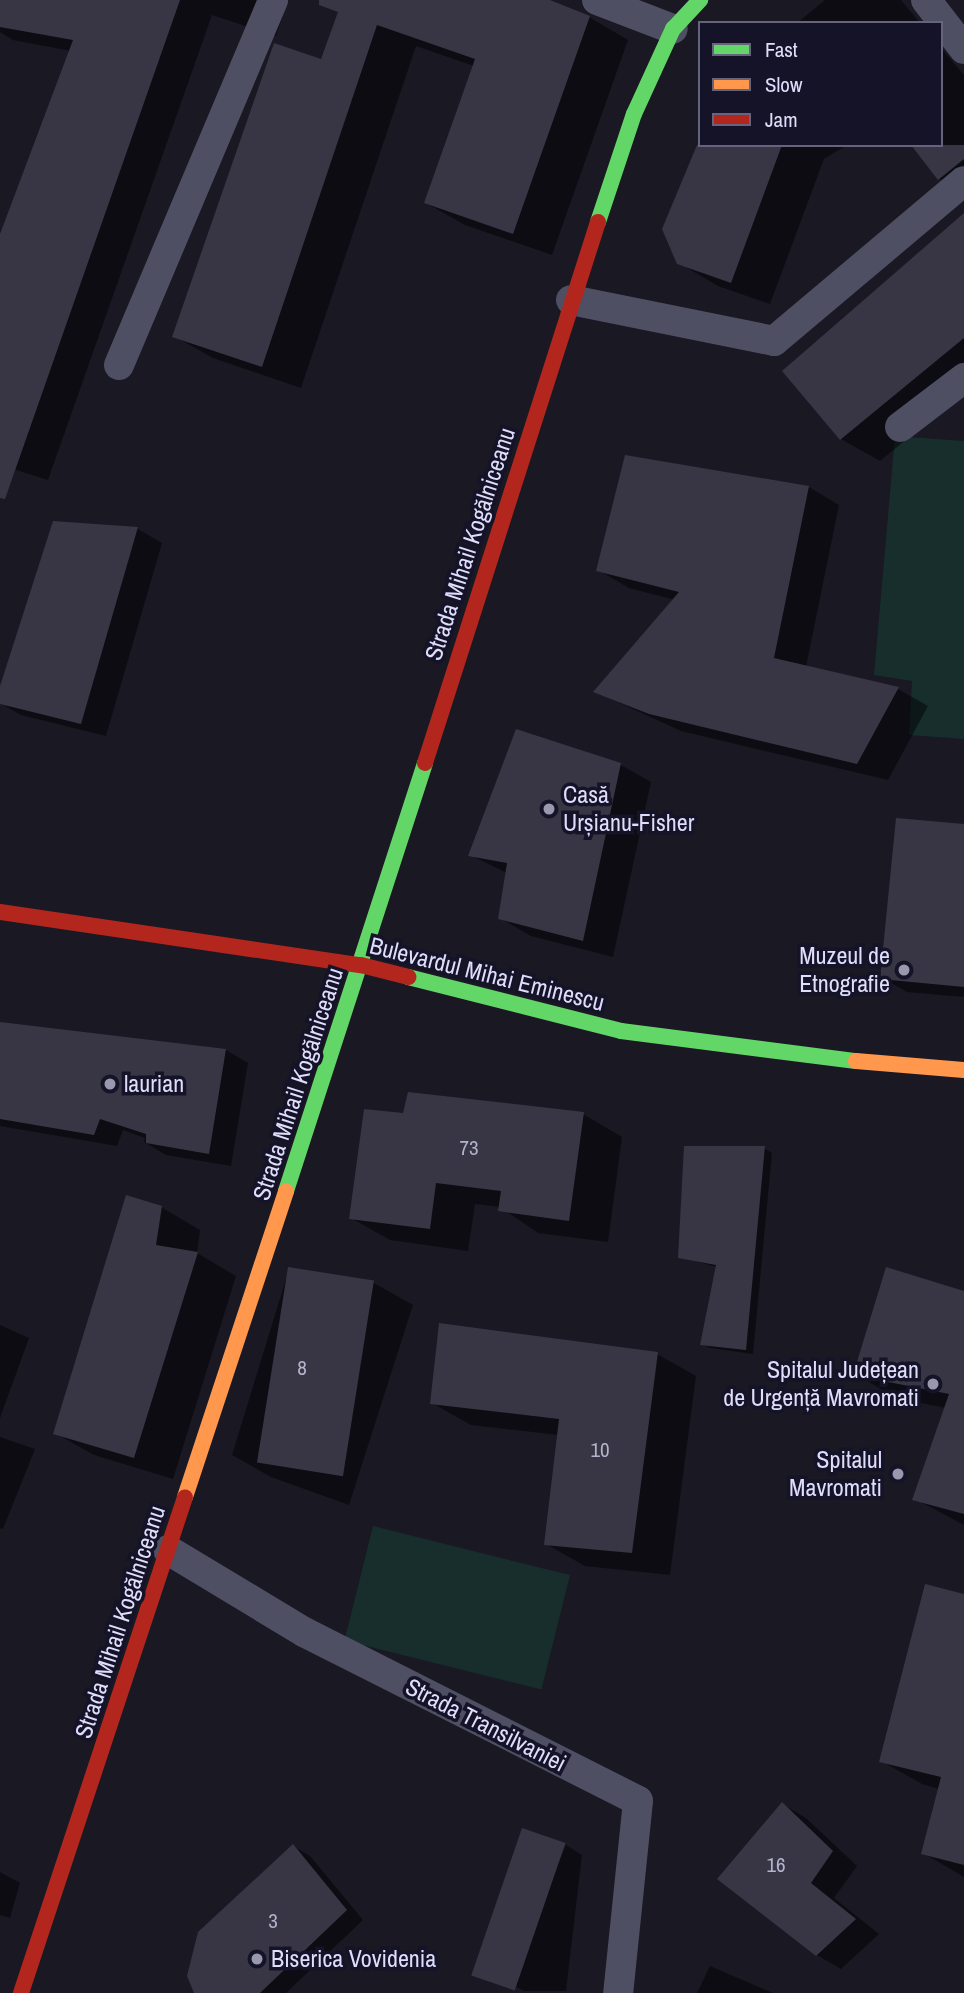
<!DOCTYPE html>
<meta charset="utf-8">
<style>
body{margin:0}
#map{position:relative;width:964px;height:1993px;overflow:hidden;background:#191823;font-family:"Archivo Narrow",sans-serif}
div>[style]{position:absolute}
.green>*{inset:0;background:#172e2d;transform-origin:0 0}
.shadow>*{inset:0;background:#0007}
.building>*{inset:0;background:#383644;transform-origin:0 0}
.street>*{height:30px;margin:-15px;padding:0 15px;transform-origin:15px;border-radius:15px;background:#4e4f63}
.fast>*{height:16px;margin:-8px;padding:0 8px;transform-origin:8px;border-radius:8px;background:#63d668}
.slow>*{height:16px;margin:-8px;padding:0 8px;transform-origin:8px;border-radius:8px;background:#ff974d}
.jam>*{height:16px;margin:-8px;padding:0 8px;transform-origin:8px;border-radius:8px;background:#b3261e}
.dots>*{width:19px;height:19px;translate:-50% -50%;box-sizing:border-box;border:4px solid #151328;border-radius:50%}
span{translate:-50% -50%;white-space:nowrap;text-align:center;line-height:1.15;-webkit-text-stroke:7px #151328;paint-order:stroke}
.number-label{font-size:21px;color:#b4b3cd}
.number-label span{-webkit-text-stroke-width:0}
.street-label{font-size:24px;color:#deddfb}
.poi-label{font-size:24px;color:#deddfb}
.left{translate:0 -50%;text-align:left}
.right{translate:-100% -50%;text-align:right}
.legend{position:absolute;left:698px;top:21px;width:245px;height:126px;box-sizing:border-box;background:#151328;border:2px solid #65647c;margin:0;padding:9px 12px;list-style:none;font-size:21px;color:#deddfb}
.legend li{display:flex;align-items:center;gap:14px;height:35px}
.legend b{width:35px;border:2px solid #65647c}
</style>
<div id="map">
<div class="green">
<i style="clip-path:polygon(895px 436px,964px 441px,964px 739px,909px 735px,912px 681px,874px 675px)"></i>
<i style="left:373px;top:1526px;width:203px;height:118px;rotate:14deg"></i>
</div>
<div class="shadow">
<i style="clip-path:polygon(0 0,288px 0,276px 36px,212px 15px,48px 480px,0 465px,0 239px,71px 51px,13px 40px,0 32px)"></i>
<i style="clip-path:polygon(344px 0,541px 0,589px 17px,628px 40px,552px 255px,465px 225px,426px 203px,474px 66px,416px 46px,301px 388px,213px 358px,174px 336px,323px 61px)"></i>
<i style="clip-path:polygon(825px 0,901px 0,920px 23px,797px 23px)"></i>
<i style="clip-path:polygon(941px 48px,964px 75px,964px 193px,939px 179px)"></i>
<i style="clip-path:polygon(700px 144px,847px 145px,824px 159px,770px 304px,718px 286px,679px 263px,664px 229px)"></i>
<i style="clip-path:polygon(964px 233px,964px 392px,880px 461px,841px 439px)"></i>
<i style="clip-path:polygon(809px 487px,839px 505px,806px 667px,898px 689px,928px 706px,888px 780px,681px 731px,596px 692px,675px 600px,629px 588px,598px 570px)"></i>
<i style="clip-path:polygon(55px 522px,138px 529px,162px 543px,106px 736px,21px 715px,0 703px)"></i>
<i style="clip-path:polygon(517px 731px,621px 765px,651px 782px,613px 957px,531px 936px,500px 918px,507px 873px,470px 855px)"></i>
<i style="clip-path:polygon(964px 826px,964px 997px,907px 992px,882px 978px)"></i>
<i style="clip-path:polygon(0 1023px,226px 1050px,248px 1063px,231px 1166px,166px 1155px,144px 1142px,145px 1138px,123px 1130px,117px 1146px,0 1126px)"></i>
<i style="clip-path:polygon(583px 1114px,622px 1137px,608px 1242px,538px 1233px,500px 1207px,475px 1204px,468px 1251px,390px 1240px,351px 1218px,404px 1115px)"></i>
<i style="clip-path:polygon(764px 1148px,772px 1153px,753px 1354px,710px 1348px,702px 1344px,717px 1267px,680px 1257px)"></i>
<i style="clip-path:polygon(161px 1207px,200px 1230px,197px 1253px,236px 1276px,173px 1479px,94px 1455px,55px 1433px)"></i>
<i style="clip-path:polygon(289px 1269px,374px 1283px,413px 1305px,349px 1505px,271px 1477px,232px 1455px)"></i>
<i style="clip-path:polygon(964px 1292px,964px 1525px,915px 1499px,946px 1408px,896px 1398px,855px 1374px)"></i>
<i style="clip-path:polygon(0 1325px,29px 1338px,0 1418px)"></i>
<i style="clip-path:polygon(657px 1354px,696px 1376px,670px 1575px,585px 1566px,546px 1544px,559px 1435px,471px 1425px,432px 1403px)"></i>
<i style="clip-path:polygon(0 1437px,35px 1449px,3px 1529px,0 1528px)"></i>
<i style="clip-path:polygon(964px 1596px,964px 1877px,923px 1853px,939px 1789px,922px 1784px,881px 1761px)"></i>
<i style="clip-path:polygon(782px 1804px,806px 1818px,857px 1866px,834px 1898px,879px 1934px,841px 1969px,817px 1955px)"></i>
<i style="clip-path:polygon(566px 1845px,582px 1855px,566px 1991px,524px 1991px,507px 1982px)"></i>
<i style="clip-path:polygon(293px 1846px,310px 1856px,363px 1920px,286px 1993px,196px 1993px)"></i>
<i style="clip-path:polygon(0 1872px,20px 1883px,10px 1918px,0 1915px)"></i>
<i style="clip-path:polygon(710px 1966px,773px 1993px,697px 1993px)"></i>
</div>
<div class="building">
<i style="clip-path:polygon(0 0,180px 0,5px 499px,0 498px,0 234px,73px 40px,0 27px)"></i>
<i style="clip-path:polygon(319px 0,550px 0,590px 16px,513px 234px,424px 203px,475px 59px,377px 25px,262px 367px,172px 337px,274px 43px,321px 59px,338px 12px,319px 5px)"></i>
<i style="clip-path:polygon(697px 145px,782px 145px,731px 283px,677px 264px,662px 229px)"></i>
<i style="clip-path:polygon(911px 145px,964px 145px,964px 159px,938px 180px)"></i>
<i style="clip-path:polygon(964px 213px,964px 338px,840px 440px,782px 371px)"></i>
<i style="clip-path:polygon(625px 455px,809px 486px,774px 658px,899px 687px,857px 764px,649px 714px,593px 692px,679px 592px,596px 571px)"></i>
<i style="clip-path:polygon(53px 521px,138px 527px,81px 724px,0 704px,0 686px)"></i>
<i style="clip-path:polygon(516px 729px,621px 763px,583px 941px,498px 919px,507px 863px,468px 856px)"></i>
<i style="clip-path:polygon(896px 818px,964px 824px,964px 987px,880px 979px)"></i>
<i style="clip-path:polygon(0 1022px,226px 1049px,209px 1154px,146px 1143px,146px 1134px,100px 1119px,94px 1135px,0 1119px)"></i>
<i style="clip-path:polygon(408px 1092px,584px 1112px,569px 1221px,498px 1211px,501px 1191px,436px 1183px,430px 1229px,349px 1219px,364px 1109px,403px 1113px)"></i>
<i style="clip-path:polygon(684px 1146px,765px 1146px,746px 1350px,700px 1345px,716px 1265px,678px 1258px)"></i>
<i style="clip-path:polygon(126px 1195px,162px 1206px,156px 1245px,198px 1252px,134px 1458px,53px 1434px)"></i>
<i style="left:288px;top:1267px;width:87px;height:198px;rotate:9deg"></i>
<i style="clip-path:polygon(886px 1267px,964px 1291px,964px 1514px,912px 1500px,949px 1394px,853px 1375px)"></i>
<i style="clip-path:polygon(439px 1323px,658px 1352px,632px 1553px,544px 1545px,559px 1419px,430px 1404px)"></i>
<i style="clip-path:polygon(925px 1584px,964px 1594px,964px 1865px,921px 1854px,941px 1777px,879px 1762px)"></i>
<i style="clip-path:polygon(782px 1802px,833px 1851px,811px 1883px,856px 1919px,816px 1956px,717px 1879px)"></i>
<i style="left:522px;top:1828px;width:46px;height:156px;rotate:19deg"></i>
<i style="clip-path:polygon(293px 1844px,347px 1910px,260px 1993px,194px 1993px,187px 1976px,198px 1932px)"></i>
</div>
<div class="street">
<i style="left:597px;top:0;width:81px;rotate:20.9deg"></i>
<i style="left:926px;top:0;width:62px;rotate:52.2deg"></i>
<i style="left:571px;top:300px;width:207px;rotate:11.4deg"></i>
<i style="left:774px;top:341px;width:248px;rotate:-40.1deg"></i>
<i style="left:119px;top:365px;width:396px;rotate:-67.1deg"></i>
<i style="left:900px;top:427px;width:81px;rotate:-37.4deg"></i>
<i style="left:168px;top:1550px;width:159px;rotate:31.1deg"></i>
<i style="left:304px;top:1632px;width:374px;rotate:26.8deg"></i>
<i style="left:638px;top:1801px;width:193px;rotate:95.9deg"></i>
</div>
<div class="fast">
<i style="left:598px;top:222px;width:114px;rotate:-71.6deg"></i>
<i style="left:634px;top:114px;width:94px;rotate:-65.4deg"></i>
<i style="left:673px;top:29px;width:40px;rotate:-47deg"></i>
<i style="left:408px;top:977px;width:220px;rotate:14.2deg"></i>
<i style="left:621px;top:1031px;width:237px;rotate:7.3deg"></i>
<i style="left:286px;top:1191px;width:450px;rotate:-72deg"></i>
</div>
<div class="slow">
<i style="left:856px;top:1061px;width:108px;rotate:4.8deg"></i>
<i style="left:185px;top:1497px;width:322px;rotate:-71.7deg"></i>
</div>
<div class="jam">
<i style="left:425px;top:763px;width:568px;rotate:-72.27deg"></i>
<i style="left:0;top:912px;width:365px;rotate:8.4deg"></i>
<i style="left:361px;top:965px;width:49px;rotate:14.3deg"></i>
<i style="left:21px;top:1993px;width:522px;rotate:-71.7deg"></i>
</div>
<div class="dots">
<i style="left:549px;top:809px;background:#9998af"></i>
<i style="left:904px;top:970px;background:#9998af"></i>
<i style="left:110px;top:1084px;background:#9998af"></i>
<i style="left:933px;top:1384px;background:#9998af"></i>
<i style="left:898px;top:1474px;background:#9998af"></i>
<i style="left:257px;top:1959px;background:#9998af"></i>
</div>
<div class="number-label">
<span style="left:469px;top:1148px">73</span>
<span style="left:302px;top:1368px">8</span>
<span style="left:600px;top:1450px">10</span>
<span style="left:776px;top:1865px">16</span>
<span style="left:273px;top:1921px">3</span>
</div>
<div class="street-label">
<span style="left:470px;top:544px;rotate:-72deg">Strada Mihail Kogălniceanu</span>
<span style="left:487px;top:974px;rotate:14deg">Bulevardul Mihai Eminescu</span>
<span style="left:298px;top:1084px;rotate:-72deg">Strada Mihail Kogălniceanu</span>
<span style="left:120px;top:1622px;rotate:-72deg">Strada Mihail Kogălniceanu</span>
<span style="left:486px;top:1725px;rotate:27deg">Strada Transilvaniei</span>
</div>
<div class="poi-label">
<span class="left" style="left:563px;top:809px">Casă<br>Urșianu-Fisher</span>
<span class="right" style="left:890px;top:970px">Muzeul de<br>Etnografie</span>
<span class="left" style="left:124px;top:1084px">laurian</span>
<span class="right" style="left:919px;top:1384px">Spitalul Județean<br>de Urgență Mavromati</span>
<span class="right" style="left:882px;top:1474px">Spitalul<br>Mavromati</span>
<span class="left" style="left:271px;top:1959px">Biserica Vovidenia</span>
</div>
<ul class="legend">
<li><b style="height:9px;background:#63d668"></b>Fast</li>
<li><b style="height:9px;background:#ff974d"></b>Slow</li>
<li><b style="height:9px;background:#b3261e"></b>Jam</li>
</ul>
</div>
